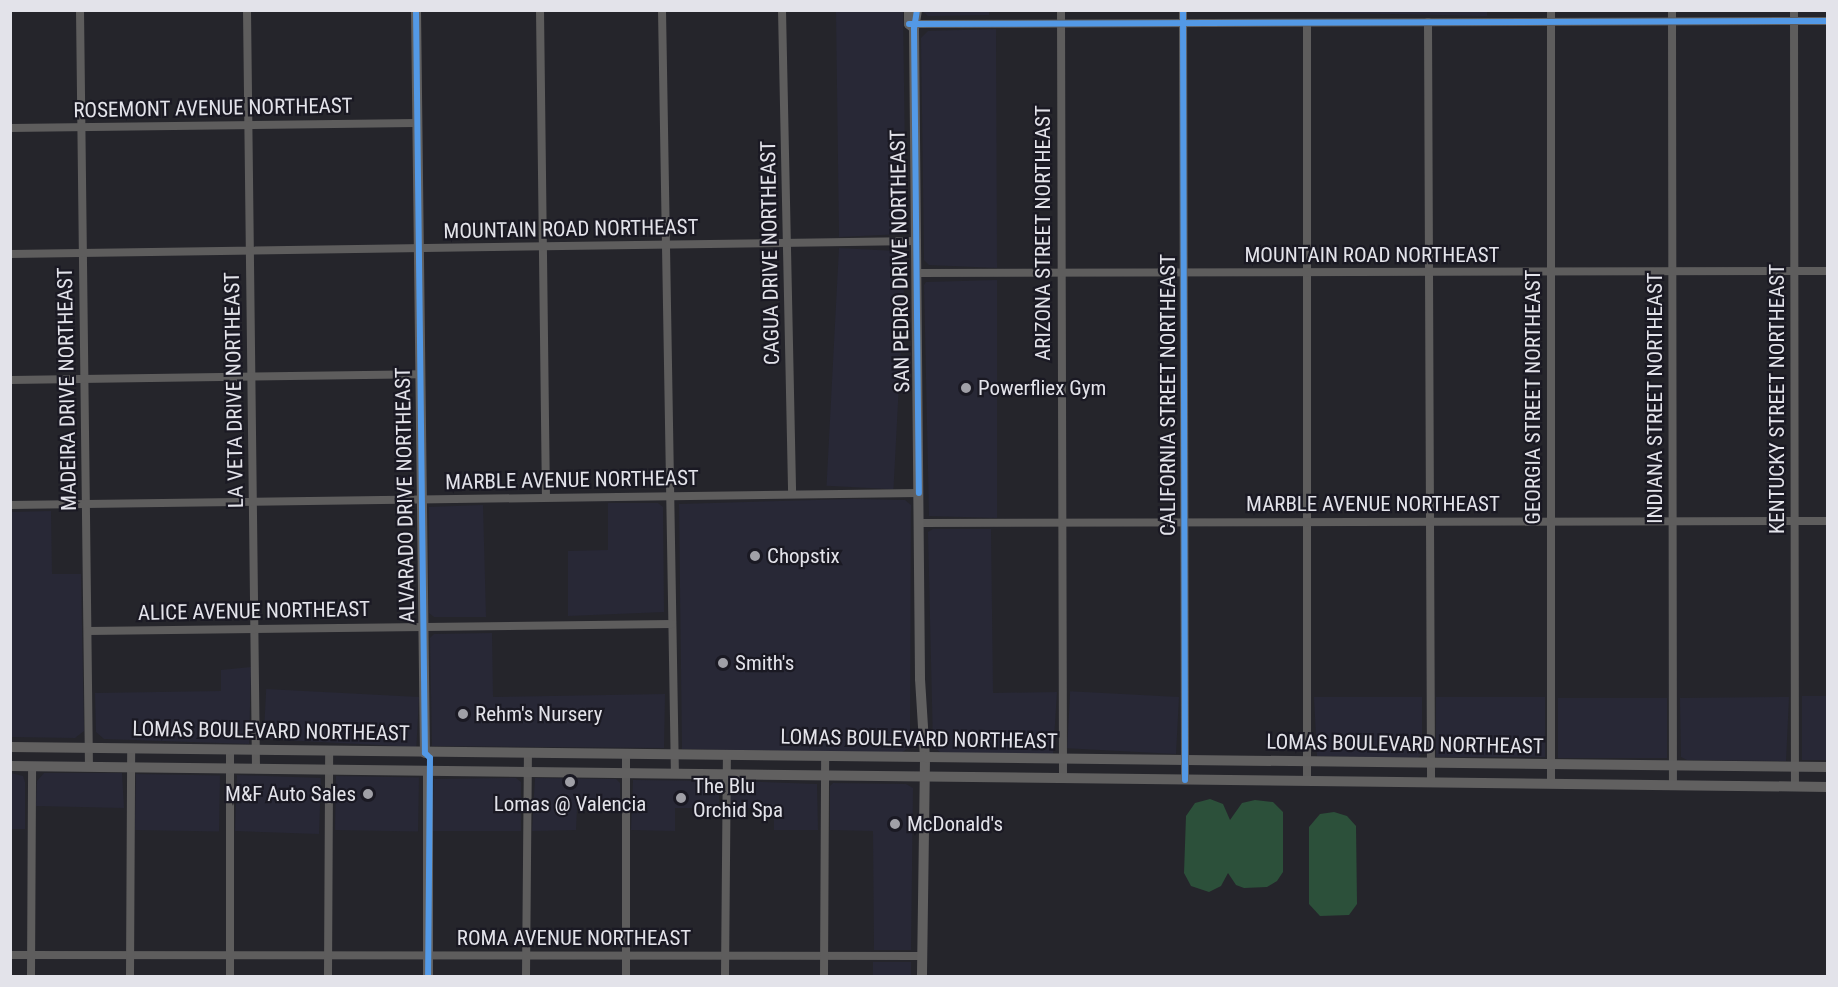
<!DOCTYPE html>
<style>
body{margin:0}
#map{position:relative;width:1838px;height:987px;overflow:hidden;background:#25252b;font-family:"Roboto Condensed",sans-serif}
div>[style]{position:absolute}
.built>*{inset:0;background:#282836;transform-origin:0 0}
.green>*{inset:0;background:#2c503a}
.street>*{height:8px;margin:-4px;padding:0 4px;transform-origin:4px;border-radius:4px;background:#5e5d5d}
.secondary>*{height:10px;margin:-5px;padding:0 5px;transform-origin:5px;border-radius:5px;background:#616060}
.cycleway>*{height:6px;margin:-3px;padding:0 3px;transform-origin:3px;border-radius:3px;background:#5399e6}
.dots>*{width:16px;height:16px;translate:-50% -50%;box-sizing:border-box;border:3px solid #1a1923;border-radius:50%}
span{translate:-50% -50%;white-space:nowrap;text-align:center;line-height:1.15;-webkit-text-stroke:4.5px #1a1923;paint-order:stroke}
.street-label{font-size:21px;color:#e3e3ea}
.poi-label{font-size:21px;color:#e3e3ea}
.left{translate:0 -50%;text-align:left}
.right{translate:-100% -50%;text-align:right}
.frame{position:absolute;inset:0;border:12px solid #e3e3ea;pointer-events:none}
</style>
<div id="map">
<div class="built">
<i style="clip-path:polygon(1487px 10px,1487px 16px,1246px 11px,1246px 10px)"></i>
<i style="clip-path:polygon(836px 11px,903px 11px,906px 231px,902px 234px,839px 237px)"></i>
<i style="clip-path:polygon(922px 11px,989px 11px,989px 15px,928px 16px)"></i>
<i style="clip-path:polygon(996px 29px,997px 268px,929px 265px,924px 260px,921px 38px,928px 31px)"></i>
<i style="left:839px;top:248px;width:67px;height:238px;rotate:3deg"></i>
<i style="clip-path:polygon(997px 280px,997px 518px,929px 516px,924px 285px,926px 282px)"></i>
<i style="clip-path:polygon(852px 499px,905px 500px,911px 505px,910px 747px,901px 753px,682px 749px,679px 504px)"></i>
<i style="clip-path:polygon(608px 503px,658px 503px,663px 507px,664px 612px,568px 616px,568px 551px,608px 550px)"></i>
<i style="clip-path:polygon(483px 505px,486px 617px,434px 617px,429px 613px,429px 507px)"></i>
<i style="clip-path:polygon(51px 511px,52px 574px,81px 574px,84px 731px,75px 738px,11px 737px,11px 512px)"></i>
<i style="clip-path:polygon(933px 529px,991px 529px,993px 693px,1057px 692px,1053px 754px,941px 753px,933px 746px,928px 532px)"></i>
<i style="clip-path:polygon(492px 633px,493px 697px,665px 694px,664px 748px,432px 746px,430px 638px,434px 634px)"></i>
<i style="clip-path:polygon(251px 667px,249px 744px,104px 739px,96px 732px,95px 693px,221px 691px,221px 670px)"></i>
<i style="left:1802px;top:696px;width:25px;height:64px"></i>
<i style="left:419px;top:697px;width:50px;height:153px;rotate:93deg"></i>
<i style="left:1179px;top:697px;width:57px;height:109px;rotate:93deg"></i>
<i style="clip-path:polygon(1314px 697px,1422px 697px,1422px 753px,1418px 758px,1317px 756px)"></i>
<i style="left:1436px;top:697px;width:109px;height:60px"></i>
<i style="clip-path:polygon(1789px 697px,1786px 761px,1687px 760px,1681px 757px,1680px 698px)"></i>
<i style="left:1558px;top:698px;width:109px;height:60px"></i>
<i style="clip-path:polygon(11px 773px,23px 776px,25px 782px,25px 829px,11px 829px)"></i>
<i style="clip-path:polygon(44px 773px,122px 773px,124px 808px,36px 806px,37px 781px)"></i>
<i style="left:136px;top:774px;width:84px;height:56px;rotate:1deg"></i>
<i style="left:237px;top:775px;width:84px;height:56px;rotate:2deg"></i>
<i style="left:336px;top:776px;width:83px;height:54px;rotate:1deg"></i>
<i style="clip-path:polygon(516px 778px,521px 782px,521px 831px,432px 831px,434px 779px)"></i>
<i style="clip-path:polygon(535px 778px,616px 779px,620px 783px,620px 808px,577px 808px,576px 830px,532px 831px)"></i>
<i style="clip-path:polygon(633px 780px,715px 781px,719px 785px,719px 808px,675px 808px,675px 831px,631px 830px)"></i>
<i style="clip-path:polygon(734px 781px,817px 784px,818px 830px,774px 830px,774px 808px,730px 808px,730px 785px)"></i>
<i style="clip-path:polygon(833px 783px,906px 784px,913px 788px,911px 950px,874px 950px,873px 831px,830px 830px,830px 786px)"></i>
<i style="left:873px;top:962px;width:38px;height:14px"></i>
</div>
<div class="green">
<i style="clip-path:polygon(1210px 799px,1223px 804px,1230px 820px,1242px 803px,1255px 800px,1273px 802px,1283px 812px,1283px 872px,1277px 881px,1267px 887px,1244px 888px,1236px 885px,1228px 873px,1221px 886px,1209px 892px,1191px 886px,1184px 873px,1186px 816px,1195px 803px)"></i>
<i style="clip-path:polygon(1334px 812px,1347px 816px,1356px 826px,1357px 904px,1349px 915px,1320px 916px,1309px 904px,1309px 827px,1320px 814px)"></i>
</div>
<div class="street">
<i style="left:80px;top:10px;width:756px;rotate:89.32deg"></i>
<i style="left:247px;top:10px;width:759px;rotate:89.32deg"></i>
<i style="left:540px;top:10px;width:487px;rotate:89.3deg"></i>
<i style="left:662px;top:10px;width:764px;rotate:89.03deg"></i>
<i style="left:782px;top:10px;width:484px;rotate:88.8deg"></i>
<i style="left:1061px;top:10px;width:769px;rotate:89.85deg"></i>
<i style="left:1183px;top:10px;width:770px;rotate:89.85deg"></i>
<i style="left:1672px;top:10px;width:775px;rotate:89.93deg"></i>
<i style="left:1794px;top:10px;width:777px;rotate:89.93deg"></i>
<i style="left:1428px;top:22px;width:761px;rotate:89.77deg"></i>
<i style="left:911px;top:24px;width:917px;rotate:-0.19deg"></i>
<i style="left:1307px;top:24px;width:757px;rotate:90deg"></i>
<i style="left:10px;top:128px;width:406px;rotate:-0.7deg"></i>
<i style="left:10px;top:254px;width:907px;rotate:-0.82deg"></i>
<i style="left:917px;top:273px;width:911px;rotate:-0.13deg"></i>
<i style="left:10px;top:380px;width:410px;rotate:-0.8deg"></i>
<i style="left:10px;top:505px;width:909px;rotate:-0.76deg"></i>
<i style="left:919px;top:523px;width:909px;rotate:-0.13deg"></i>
<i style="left:88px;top:631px;width:584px;rotate:-0.69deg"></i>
<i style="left:1551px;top:784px;width:774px;rotate:-90deg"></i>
<i style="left:10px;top:955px;width:913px;rotate:0.06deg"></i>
<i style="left:31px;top:976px;width:210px;rotate:-89.7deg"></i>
<i style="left:130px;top:976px;width:228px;rotate:-89.7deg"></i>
<i style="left:230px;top:976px;width:226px;rotate:-90deg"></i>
<i style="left:328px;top:976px;width:225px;rotate:-89.7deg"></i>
<i style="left:526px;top:976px;width:222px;rotate:-89.5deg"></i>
<i style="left:626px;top:976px;width:221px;rotate:-90deg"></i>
<i style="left:725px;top:976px;width:220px;rotate:-89.5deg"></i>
<i style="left:824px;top:976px;width:218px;rotate:-89.7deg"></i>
</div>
<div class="secondary">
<i style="left:416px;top:10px;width:743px;rotate:89.31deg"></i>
<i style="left:909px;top:10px;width:14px;rotate:90deg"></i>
<i style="left:909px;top:24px;width:6px;rotate:39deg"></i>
<i style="left:917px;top:10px;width:18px;rotate:99deg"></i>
<i style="left:914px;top:28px;width:651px;rotate:89.47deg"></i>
<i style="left:920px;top:679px;width:80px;rotate:86.4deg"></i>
<i style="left:925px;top:759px;width:217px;rotate:90.8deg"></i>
<i style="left:10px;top:747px;width:1818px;rotate:0.63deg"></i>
<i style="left:10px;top:766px;width:1818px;rotate:0.66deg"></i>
<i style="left:428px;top:976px;width:204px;rotate:-90deg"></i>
</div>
<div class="cycleway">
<i style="left:416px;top:10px;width:743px;rotate:89.31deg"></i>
<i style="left:425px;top:753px;width:7px;rotate:45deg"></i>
<i style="left:430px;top:758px;width:218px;rotate:90.5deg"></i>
<i style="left:917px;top:10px;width:18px;rotate:99deg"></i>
<i style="left:914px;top:28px;width:465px;rotate:89.4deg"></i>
<i style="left:1183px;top:10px;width:770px;rotate:89.85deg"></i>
<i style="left:909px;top:24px;width:919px;rotate:-0.19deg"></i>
</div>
<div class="dots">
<i style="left:966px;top:388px;background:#a0a0a7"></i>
<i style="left:755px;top:556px;background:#a0a0a7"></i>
<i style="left:723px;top:663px;background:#a0a0a7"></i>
<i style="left:463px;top:714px;background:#a0a0a7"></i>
<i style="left:570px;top:782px;background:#a0a0a7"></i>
<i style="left:368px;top:794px;background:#a0a0a7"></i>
<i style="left:681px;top:798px;background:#a0a0a7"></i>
<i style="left:895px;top:824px;background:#a0a0a7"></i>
</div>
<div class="street-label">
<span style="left:213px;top:108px;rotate:-1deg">ROSEMONT AVENUE NORTHEAST</span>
<span style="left:571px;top:229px;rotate:-1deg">MOUNTAIN ROAD NORTHEAST</span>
<span style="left:1043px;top:233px;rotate:-90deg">ARIZONA STREET NORTHEAST</span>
<span style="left:770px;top:253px;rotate:-91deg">CAGUA DRIVE NORTHEAST</span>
<span style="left:1372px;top:255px">MOUNTAIN ROAD NORTHEAST</span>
<span style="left:900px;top:261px;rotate:-91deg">SAN PEDRO DRIVE NORTHEAST</span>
<span style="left:67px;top:389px;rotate:-91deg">MADEIRA DRIVE NORTHEAST</span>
<span style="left:234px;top:390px;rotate:-91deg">LA VETA DRIVE NORTHEAST</span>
<span style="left:1168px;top:395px;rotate:-90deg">CALIFORNIA STREET NORTHEAST</span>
<span style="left:1533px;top:397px;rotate:-90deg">GEORGIA STREET NORTHEAST</span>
<span style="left:1655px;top:398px;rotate:-90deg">INDIANA STREET NORTHEAST</span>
<span style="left:1777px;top:399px;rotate:-90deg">KENTUCKY STREET NORTHEAST</span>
<span style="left:572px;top:480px;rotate:-1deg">MARBLE AVENUE NORTHEAST</span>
<span style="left:405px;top:495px;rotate:-91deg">ALVARADO DRIVE NORTHEAST</span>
<span style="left:1373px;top:504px">MARBLE AVENUE NORTHEAST</span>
<span style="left:254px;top:611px;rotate:-1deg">ALICE AVENUE NORTHEAST</span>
<span style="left:271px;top:731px;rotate:1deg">LOMAS BOULEVARD NORTHEAST</span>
<span style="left:919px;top:739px;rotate:1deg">LOMAS BOULEVARD NORTHEAST</span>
<span style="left:1405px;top:744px;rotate:1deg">LOMAS BOULEVARD NORTHEAST</span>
<span style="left:574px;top:938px">ROMA AVENUE NORTHEAST</span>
</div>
<div class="poi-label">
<span class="left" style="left:978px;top:388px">Powerfliex Gym</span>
<span class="left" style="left:767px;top:556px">Chopstix</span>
<span class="left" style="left:735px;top:663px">Smith's</span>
<span class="left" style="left:475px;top:714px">Rehm's Nursery</span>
<span class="left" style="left:693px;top:798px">The Blu<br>Orchid Spa</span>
<span class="right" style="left:356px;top:794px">M&amp;F Auto Sales</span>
<span style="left:570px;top:804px">Lomas @ Valencia</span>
<span class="left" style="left:907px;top:824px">McDonald's</span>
</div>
<div class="frame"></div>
</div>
